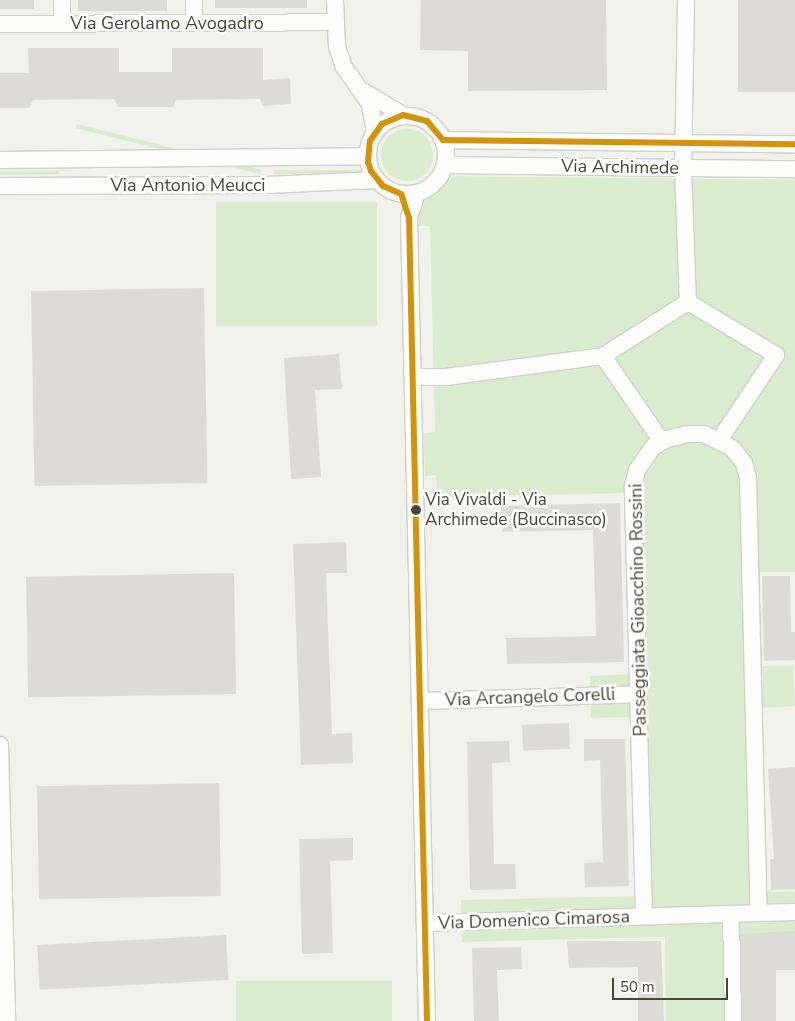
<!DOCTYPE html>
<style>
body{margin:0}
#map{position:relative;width:795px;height:1021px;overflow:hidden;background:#f2f2ed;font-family:"Nunito Sans",sans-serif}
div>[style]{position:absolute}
.green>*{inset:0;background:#d9ecce;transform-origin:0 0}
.round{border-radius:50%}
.building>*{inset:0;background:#dcdbd5;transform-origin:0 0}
.roads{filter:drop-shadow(1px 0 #d0d0ca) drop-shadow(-1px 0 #d0d0ca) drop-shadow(0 1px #d0d0ca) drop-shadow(0 -1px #d0d0ca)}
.minor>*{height:16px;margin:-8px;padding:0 8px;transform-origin:8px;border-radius:8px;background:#fdfdfc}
.minor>.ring{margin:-8px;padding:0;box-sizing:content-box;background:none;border:16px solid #fdfdfc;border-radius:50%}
.bus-1>*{height:6px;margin:-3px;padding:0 3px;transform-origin:3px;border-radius:3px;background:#d4930b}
.dots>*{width:14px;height:14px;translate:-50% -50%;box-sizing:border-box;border:2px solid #fff;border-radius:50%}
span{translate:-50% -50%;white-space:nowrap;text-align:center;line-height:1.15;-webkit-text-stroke:5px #fff;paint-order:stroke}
.bus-label{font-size:17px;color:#494638}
.left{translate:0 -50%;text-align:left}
.street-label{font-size:18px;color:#494638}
.scale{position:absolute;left:612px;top:978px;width:116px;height:22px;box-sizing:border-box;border:2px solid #494638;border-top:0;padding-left:6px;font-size:15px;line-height:18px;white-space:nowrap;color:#494638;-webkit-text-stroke:4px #fff;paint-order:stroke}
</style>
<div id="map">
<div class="green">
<i class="round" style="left:381px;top:129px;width:52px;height:52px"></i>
<i style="left:261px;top:170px;width:4px;height:190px;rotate:104deg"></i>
<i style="left:274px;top:170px;width:89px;height:4px"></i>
<i style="clip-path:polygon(0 171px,59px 171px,59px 174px,0 175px)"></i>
<i style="clip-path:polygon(453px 176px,795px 180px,795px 572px,755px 572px,756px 666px,793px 666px,795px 706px,758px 708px,763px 892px,795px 892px,795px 934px,733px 936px,736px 1021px,666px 1021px,665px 937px,462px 942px,461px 900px,637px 896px,634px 717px,591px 718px,590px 676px,633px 674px,629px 493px,437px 497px,436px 475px,425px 476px,423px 433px,435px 432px,430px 226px,418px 226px,419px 213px,424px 202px)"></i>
<i style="left:216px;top:202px;width:161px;height:124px"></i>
<i style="left:236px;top:981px;width:156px;height:40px"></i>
</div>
<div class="building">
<i style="left:0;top:0;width:34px;height:9px"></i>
<i style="left:78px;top:0;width:89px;height:11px"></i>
<i style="left:215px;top:0;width:92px;height:8px"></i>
<i style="clip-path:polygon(421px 0,606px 0,607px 90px,468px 91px,468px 51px,420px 50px)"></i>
<i style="left:738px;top:0;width:57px;height:92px"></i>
<i style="clip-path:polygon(28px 48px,119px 48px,119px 72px,172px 72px,172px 48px,263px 48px,263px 80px,290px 78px,291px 104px,263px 106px,260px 99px,176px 100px,173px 107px,118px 107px,114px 99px,33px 100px,29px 108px,0 108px,0 73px,29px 73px)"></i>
<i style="left:204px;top:288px;width:195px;height:173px;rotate:89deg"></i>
<i style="clip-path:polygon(339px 354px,342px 389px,315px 390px,321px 477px,291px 479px,284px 358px)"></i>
<i style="clip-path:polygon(620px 503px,624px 662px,507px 664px,506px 638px,596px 636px,593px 530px,502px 532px,501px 506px)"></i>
<i style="clip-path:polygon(346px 542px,347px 573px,326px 573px,332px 734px,352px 733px,353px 763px,301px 765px,293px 544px)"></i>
<i style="left:234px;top:573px;width:121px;height:208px;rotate:89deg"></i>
<i style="clip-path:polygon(762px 576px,790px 576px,791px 632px,795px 632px,795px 660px,764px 661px)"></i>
<i style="left:569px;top:723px;width:26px;height:47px;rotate:88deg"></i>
<i style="clip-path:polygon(584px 739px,625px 739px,629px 886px,585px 887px,584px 863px,603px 862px,600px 760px,584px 761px)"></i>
<i style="clip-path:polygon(509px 741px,510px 762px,492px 763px,494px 864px,515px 864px,516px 889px,470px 890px,467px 742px)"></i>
<i style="clip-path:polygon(795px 767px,795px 889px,771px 890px,770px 859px,774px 859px,768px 769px)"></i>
<i style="left:219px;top:783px;width:113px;height:182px;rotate:89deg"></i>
<i style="clip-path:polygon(353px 838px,353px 860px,330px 861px,333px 953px,302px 954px,299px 839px)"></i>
<i style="clip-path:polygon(795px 931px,795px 970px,776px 970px,776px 1021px,740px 1021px,740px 934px)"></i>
<i style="left:226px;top:935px;width:45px;height:189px;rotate:87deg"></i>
<i style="clip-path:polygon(567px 941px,661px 941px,664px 1021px,638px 1021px,638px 967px,569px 968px)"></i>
<i style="clip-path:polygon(521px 947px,522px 969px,497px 970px,499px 1021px,474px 1021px,472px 948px)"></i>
</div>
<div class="roads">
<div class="minor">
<i style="left:62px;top:0;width:24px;rotate:90deg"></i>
<i style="left:194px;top:0;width:23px;rotate:90deg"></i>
<i style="left:335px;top:0;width:47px;rotate:87.6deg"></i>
<i style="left:337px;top:47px;width:21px;rotate:71deg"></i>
<i style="left:344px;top:67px;width:45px;rotate:54.9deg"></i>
<i style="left:370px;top:104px;width:28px;rotate:80deg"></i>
<i style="left:686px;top:0;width:168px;rotate:91deg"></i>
<i style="left:683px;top:168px;width:134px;rotate:87.9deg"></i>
<i style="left:0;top:24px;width:335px;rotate:-0.3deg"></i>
<i style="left:363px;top:91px;width:47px;rotate:31deg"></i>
<i class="ring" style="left:368px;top:116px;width:62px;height:62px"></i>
<i style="left:443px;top:140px;width:352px;rotate:0.7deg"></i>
<i style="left:0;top:160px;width:368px;rotate:-0.6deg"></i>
<i style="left:445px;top:165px;width:350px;rotate:0.7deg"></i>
<i style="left:0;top:186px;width:267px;rotate:-0.2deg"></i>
<i style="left:267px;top:185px;width:109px;rotate:-2.6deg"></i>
<i style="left:417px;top:193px;width:26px;rotate:108deg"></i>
<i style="left:409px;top:218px;width:803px;rotate:88.72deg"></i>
<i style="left:688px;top:302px;width:103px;rotate:31.1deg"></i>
<i style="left:776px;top:355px;width:101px;rotate:123.7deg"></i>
<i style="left:603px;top:356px;width:104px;rotate:55.5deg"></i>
<i style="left:413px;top:377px;width:33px"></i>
<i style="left:446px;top:377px;width:158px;rotate:-7.6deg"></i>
<i style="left:603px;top:356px;width:101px;rotate:-32.4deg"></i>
<i style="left:421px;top:701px;width:217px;rotate:-1.8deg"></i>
<i style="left:0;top:745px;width:276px;rotate:88.5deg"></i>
<i style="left:731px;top:914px;width:107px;rotate:88.9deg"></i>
<i style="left:644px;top:916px;width:430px;rotate:-91.5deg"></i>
<i style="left:633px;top:486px;width:16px;rotate:-76deg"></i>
<i style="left:637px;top:470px;width:28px;rotate:-55deg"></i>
<i style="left:653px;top:447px;width:16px;rotate:-30deg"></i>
<i style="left:667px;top:439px;width:21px;rotate:-14deg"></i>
<i style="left:687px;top:434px;width:17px"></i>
<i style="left:704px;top:434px;width:33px;rotate:27deg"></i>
<i style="left:733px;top:449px;width:18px;rotate:52deg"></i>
<i style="left:744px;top:463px;width:16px;rotate:75deg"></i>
<i style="left:748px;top:478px;width:435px;rotate:88.6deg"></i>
<i style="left:425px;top:923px;width:370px;rotate:-1.7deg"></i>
</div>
</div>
<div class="bus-1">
<i style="left:427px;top:1021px;width:803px;rotate:-91.28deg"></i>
<i style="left:409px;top:218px;width:25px;rotate:-108deg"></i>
<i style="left:401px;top:194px;width:20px;rotate:-156deg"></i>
<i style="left:383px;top:186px;width:19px;rotate:-129deg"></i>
<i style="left:371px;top:171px;width:9px;rotate:-108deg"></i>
<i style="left:368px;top:162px;width:21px;rotate:-85deg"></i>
<i style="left:370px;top:141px;width:21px;rotate:-55deg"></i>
<i style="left:382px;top:124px;width:23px;rotate:-23deg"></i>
<i style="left:403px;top:115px;width:25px;rotate:14deg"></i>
<i style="left:427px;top:121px;width:25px;rotate:50deg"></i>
<i style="left:443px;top:140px;width:352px;rotate:0.7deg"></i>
</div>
<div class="dots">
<i style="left:416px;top:510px;background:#494638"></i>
</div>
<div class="bus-label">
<span class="left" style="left:425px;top:510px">Via Vivaldi - Via<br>Archimede (Buccinasco)</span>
</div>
<div class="street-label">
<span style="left:167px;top:23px">Via Gerolamo Avogadro</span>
<span style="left:620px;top:167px;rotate:1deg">Via Archimede</span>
<span style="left:188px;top:185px">Via Antonio Meucci</span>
<span style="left:638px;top:610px;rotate:-91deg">Passeggiata Gioacchino Rossini</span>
<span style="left:530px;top:697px;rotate:-2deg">Via Arcangelo Corelli</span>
<span style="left:534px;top:920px;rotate:-2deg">Via Domenico Cimarosa</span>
</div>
<div class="scale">50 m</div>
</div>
